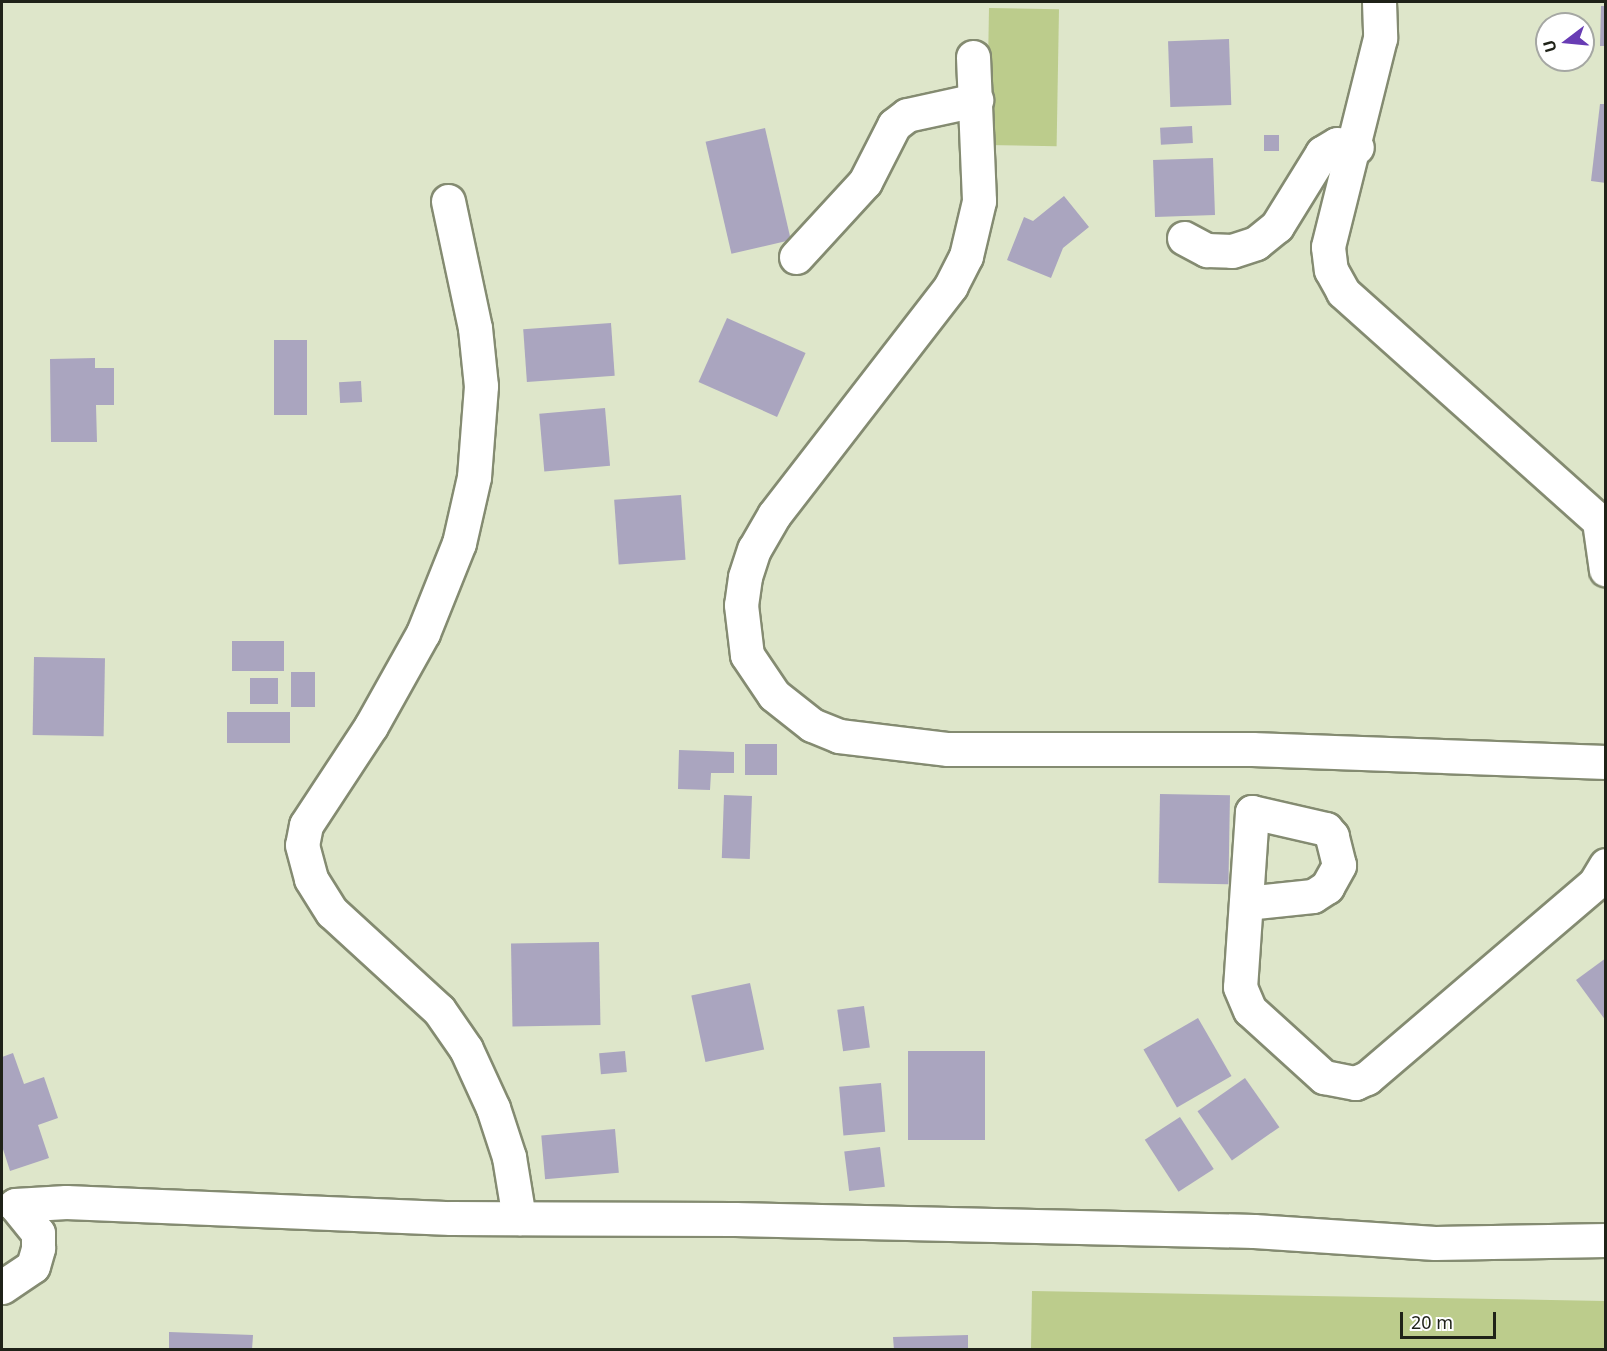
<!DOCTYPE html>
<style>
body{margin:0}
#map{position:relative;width:1607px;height:1351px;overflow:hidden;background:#dee6ca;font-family:"Noto Sans",sans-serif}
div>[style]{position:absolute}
.green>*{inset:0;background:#bccc8c;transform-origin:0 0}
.building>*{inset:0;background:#aaa5bf;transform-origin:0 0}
.roads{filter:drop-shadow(2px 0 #848b71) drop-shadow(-2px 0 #848b71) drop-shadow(0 2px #848b71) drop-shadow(0 -2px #848b71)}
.minor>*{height:33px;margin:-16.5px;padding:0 16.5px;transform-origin:16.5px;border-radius:16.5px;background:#fff}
span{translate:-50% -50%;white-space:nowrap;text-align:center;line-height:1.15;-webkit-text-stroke:6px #fff;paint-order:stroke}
.frame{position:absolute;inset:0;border:3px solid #1f2218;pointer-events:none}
.north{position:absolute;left:1535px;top:12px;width:60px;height:60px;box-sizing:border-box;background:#fff;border:2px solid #a5a7a3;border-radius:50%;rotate:254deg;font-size:16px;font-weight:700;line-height:24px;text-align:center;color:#1f2218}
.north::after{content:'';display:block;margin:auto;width:21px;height:27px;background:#683cb4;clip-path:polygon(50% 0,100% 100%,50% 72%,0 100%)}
.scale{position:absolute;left:1400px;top:1312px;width:96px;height:27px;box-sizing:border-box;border:3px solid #1f2218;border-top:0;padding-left:8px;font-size:18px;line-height:21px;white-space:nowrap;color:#1f2218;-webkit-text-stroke:4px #fff;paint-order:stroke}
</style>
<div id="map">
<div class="green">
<i style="left:989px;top:8px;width:70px;height:137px;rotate:1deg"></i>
<i style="left:1032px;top:1291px;width:573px;height:58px;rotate:1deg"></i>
</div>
<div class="building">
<i style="clip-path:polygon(1601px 6px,1606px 6px,1606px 46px,1600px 46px)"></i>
<i style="left:1229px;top:39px;width:66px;height:61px;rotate:88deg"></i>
<i style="clip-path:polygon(1600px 104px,1606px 104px,1606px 183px,1591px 181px)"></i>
<i style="left:1192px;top:126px;width:17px;height:32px;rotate:87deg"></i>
<i style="left:765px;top:128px;width:115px;height:61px;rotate:77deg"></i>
<i style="left:1264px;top:135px;width:15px;height:16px"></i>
<i style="left:1213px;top:158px;width:57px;height:60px;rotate:88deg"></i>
<i style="clip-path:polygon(1064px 196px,1089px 227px,1063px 248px,1051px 278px,1007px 260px,1024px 217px,1033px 221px)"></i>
<i style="left:727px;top:318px;width:86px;height:70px;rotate:24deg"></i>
<i style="left:611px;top:323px;width:53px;height:88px;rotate:86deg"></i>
<i style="left:274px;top:340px;width:33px;height:75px"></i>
<i style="clip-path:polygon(95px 358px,95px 368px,114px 368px,114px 405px,96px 405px,97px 442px,51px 442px,50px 359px)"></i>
<i style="left:361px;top:381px;width:21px;height:22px;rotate:87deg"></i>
<i style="left:605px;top:408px;width:58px;height:66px;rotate:85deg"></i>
<i style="left:681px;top:495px;width:65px;height:67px;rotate:86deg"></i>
<i style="left:284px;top:641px;width:30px;height:52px;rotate:90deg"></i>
<i style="left:34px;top:657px;width:71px;height:78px;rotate:1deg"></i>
<i style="left:291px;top:672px;width:24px;height:35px"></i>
<i style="left:250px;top:678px;width:28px;height:26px"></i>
<i style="left:290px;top:712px;width:31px;height:63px;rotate:90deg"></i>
<i style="left:745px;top:744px;width:32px;height:31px"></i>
<i style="clip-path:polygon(679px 750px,734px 752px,734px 773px,711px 773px,710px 790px,678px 789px)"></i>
<i style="left:1160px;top:794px;width:70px;height:89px;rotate:1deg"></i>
<i style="left:724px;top:795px;width:28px;height:63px;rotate:2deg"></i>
<i style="left:599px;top:942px;width:83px;height:88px;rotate:89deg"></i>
<i style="clip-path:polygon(1606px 958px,1606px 1021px,1576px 980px)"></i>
<i style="left:750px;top:983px;width:68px;height:60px;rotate:78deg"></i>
<i style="left:864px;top:1006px;width:42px;height:27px;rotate:82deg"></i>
<i style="left:1198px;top:1018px;width:67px;height:63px;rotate:60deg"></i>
<i style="left:625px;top:1051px;width:21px;height:26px;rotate:85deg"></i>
<i style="left:908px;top:1051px;width:77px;height:89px"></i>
<i style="clip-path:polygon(13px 1053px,24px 1084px,44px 1077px,58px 1118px,38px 1125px,49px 1158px,10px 1171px,2px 1146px,2px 1057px)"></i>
<i style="left:1245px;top:1078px;width:60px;height:58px;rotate:55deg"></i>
<i style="left:881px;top:1083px;width:49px;height:42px;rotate:85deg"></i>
<i style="left:1180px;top:1117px;width:62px;height:42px;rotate:57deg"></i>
<i style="left:615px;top:1129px;width:44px;height:74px;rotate:85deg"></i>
<i style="left:880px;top:1147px;width:40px;height:36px;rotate:83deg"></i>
<i style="clip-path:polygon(169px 1332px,253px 1335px,252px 1350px,169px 1350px)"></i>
<i style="clip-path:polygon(968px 1335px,968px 1350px,894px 1350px,893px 1337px)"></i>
</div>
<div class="roads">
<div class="minor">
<i style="left:1379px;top:2px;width:36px;rotate:88deg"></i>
<i style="left:1380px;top:38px;width:215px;rotate:104deg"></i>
<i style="left:1328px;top:247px;width:23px;rotate:83deg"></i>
<i style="left:1331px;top:270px;width:25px;rotate:61deg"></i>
<i style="left:1343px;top:292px;width:343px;rotate:41.8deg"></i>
<i style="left:1599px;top:521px;width:49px;rotate:81.9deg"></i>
<i style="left:973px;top:57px;width:144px;rotate:87.6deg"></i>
<i style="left:979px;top:201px;width:57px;rotate:103.3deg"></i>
<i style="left:966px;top:256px;width:34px;rotate:117deg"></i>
<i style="left:951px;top:286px;width:289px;rotate:127.7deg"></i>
<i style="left:774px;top:515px;width:39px;rotate:120deg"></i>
<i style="left:754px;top:549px;width:29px;rotate:108deg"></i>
<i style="left:745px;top:577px;width:28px;rotate:98deg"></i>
<i style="left:741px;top:605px;width:50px;rotate:83.2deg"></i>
<i style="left:747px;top:655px;width:48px;rotate:56deg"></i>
<i style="left:774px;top:695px;width:48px;rotate:38.3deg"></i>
<i style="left:812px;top:725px;width:29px;rotate:22deg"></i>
<i style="left:839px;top:736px;width:110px;rotate:6.8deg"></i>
<i style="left:948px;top:749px;width:304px"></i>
<i style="left:1252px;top:749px;width:354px;rotate:2.1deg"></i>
<i style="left:448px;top:201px;width:130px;rotate:78deg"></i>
<i style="left:475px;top:328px;width:58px;rotate:84.1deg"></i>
<i style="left:481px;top:386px;width:91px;rotate:94.4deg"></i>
<i style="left:474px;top:477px;width:68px;rotate:102.8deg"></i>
<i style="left:459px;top:543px;width:97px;rotate:111.8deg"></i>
<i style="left:423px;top:633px;width:107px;rotate:119.2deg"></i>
<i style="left:371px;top:726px;width:118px;rotate:123.3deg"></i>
<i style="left:306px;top:825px;width:20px;rotate:101deg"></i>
<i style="left:302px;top:845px;width:35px;rotate:75deg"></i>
<i style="left:311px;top:879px;width:39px;rotate:58deg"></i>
<i style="left:332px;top:912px;width:145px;rotate:42.5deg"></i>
<i style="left:439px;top:1010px;width:47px;rotate:55.3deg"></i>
<i style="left:466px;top:1049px;width:65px;rotate:65.4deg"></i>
<i style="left:493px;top:1108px;width:52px;rotate:71.9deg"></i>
<i style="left:509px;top:1157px;width:62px;rotate:80.7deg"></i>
<i style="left:1184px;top:238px;width:26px;rotate:28deg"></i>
<i style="left:1207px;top:250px;width:25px;rotate:2deg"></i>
<i style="left:1232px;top:251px;width:25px;rotate:-18deg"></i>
<i style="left:1256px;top:243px;width:27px;rotate:-39deg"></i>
<i style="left:1277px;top:226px;width:86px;rotate:-58.3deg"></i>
<i style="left:1322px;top:153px;width:17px;rotate:-31deg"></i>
<i style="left:1337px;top:144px;width:20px;rotate:9deg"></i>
<i style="left:796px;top:257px;width:102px;rotate:-47.4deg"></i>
<i style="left:865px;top:182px;width:64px;rotate:-63deg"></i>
<i style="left:894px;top:125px;width:16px;rotate:-38deg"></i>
<i style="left:907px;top:115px;width:71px;rotate:-12.3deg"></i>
<i style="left:1246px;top:903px;width:67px;rotate:-6deg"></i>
<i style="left:1313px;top:896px;width:17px;rotate:-33deg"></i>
<i style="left:1327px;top:887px;width:25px;rotate:-61deg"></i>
<i style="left:1339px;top:865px;width:30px;rotate:-104deg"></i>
<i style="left:1332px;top:836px;width:9px;rotate:-131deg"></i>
<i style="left:1326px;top:829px;width:76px;rotate:-167.1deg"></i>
<i style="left:1252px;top:812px;width:175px;rotate:93.9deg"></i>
<i style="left:1240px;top:987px;width:25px;rotate:67deg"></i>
<i style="left:1250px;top:1010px;width:100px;rotate:42.2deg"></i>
<i style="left:1324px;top:1077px;width:32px;rotate:11deg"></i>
<i style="left:1355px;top:1083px;width:13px;rotate:-23deg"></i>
<i style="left:1367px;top:1078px;width:300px;rotate:-40.5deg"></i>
<i style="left:1595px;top:883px;width:21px;rotate:-59deg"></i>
<i style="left:2px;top:1287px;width:37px;rotate:-34deg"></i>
<i style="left:33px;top:1266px;width:19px;rotate:-74deg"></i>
<i style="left:38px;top:1248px;width:15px;rotate:-90deg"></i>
<i style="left:38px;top:1233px;width:36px;rotate:-129deg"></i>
<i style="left:15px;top:1205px;width:51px;rotate:-3.4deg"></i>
<i style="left:66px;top:1202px;width:385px;rotate:2.4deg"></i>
<i style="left:451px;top:1218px;width:284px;rotate:0.2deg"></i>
<i style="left:735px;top:1219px;width:519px;rotate:1.32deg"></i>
<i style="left:1254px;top:1231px;width:181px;rotate:3.8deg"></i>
<i style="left:1435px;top:1243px;width:171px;rotate:-1deg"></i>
</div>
</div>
<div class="frame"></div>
<div class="north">U</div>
<div class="scale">20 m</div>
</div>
